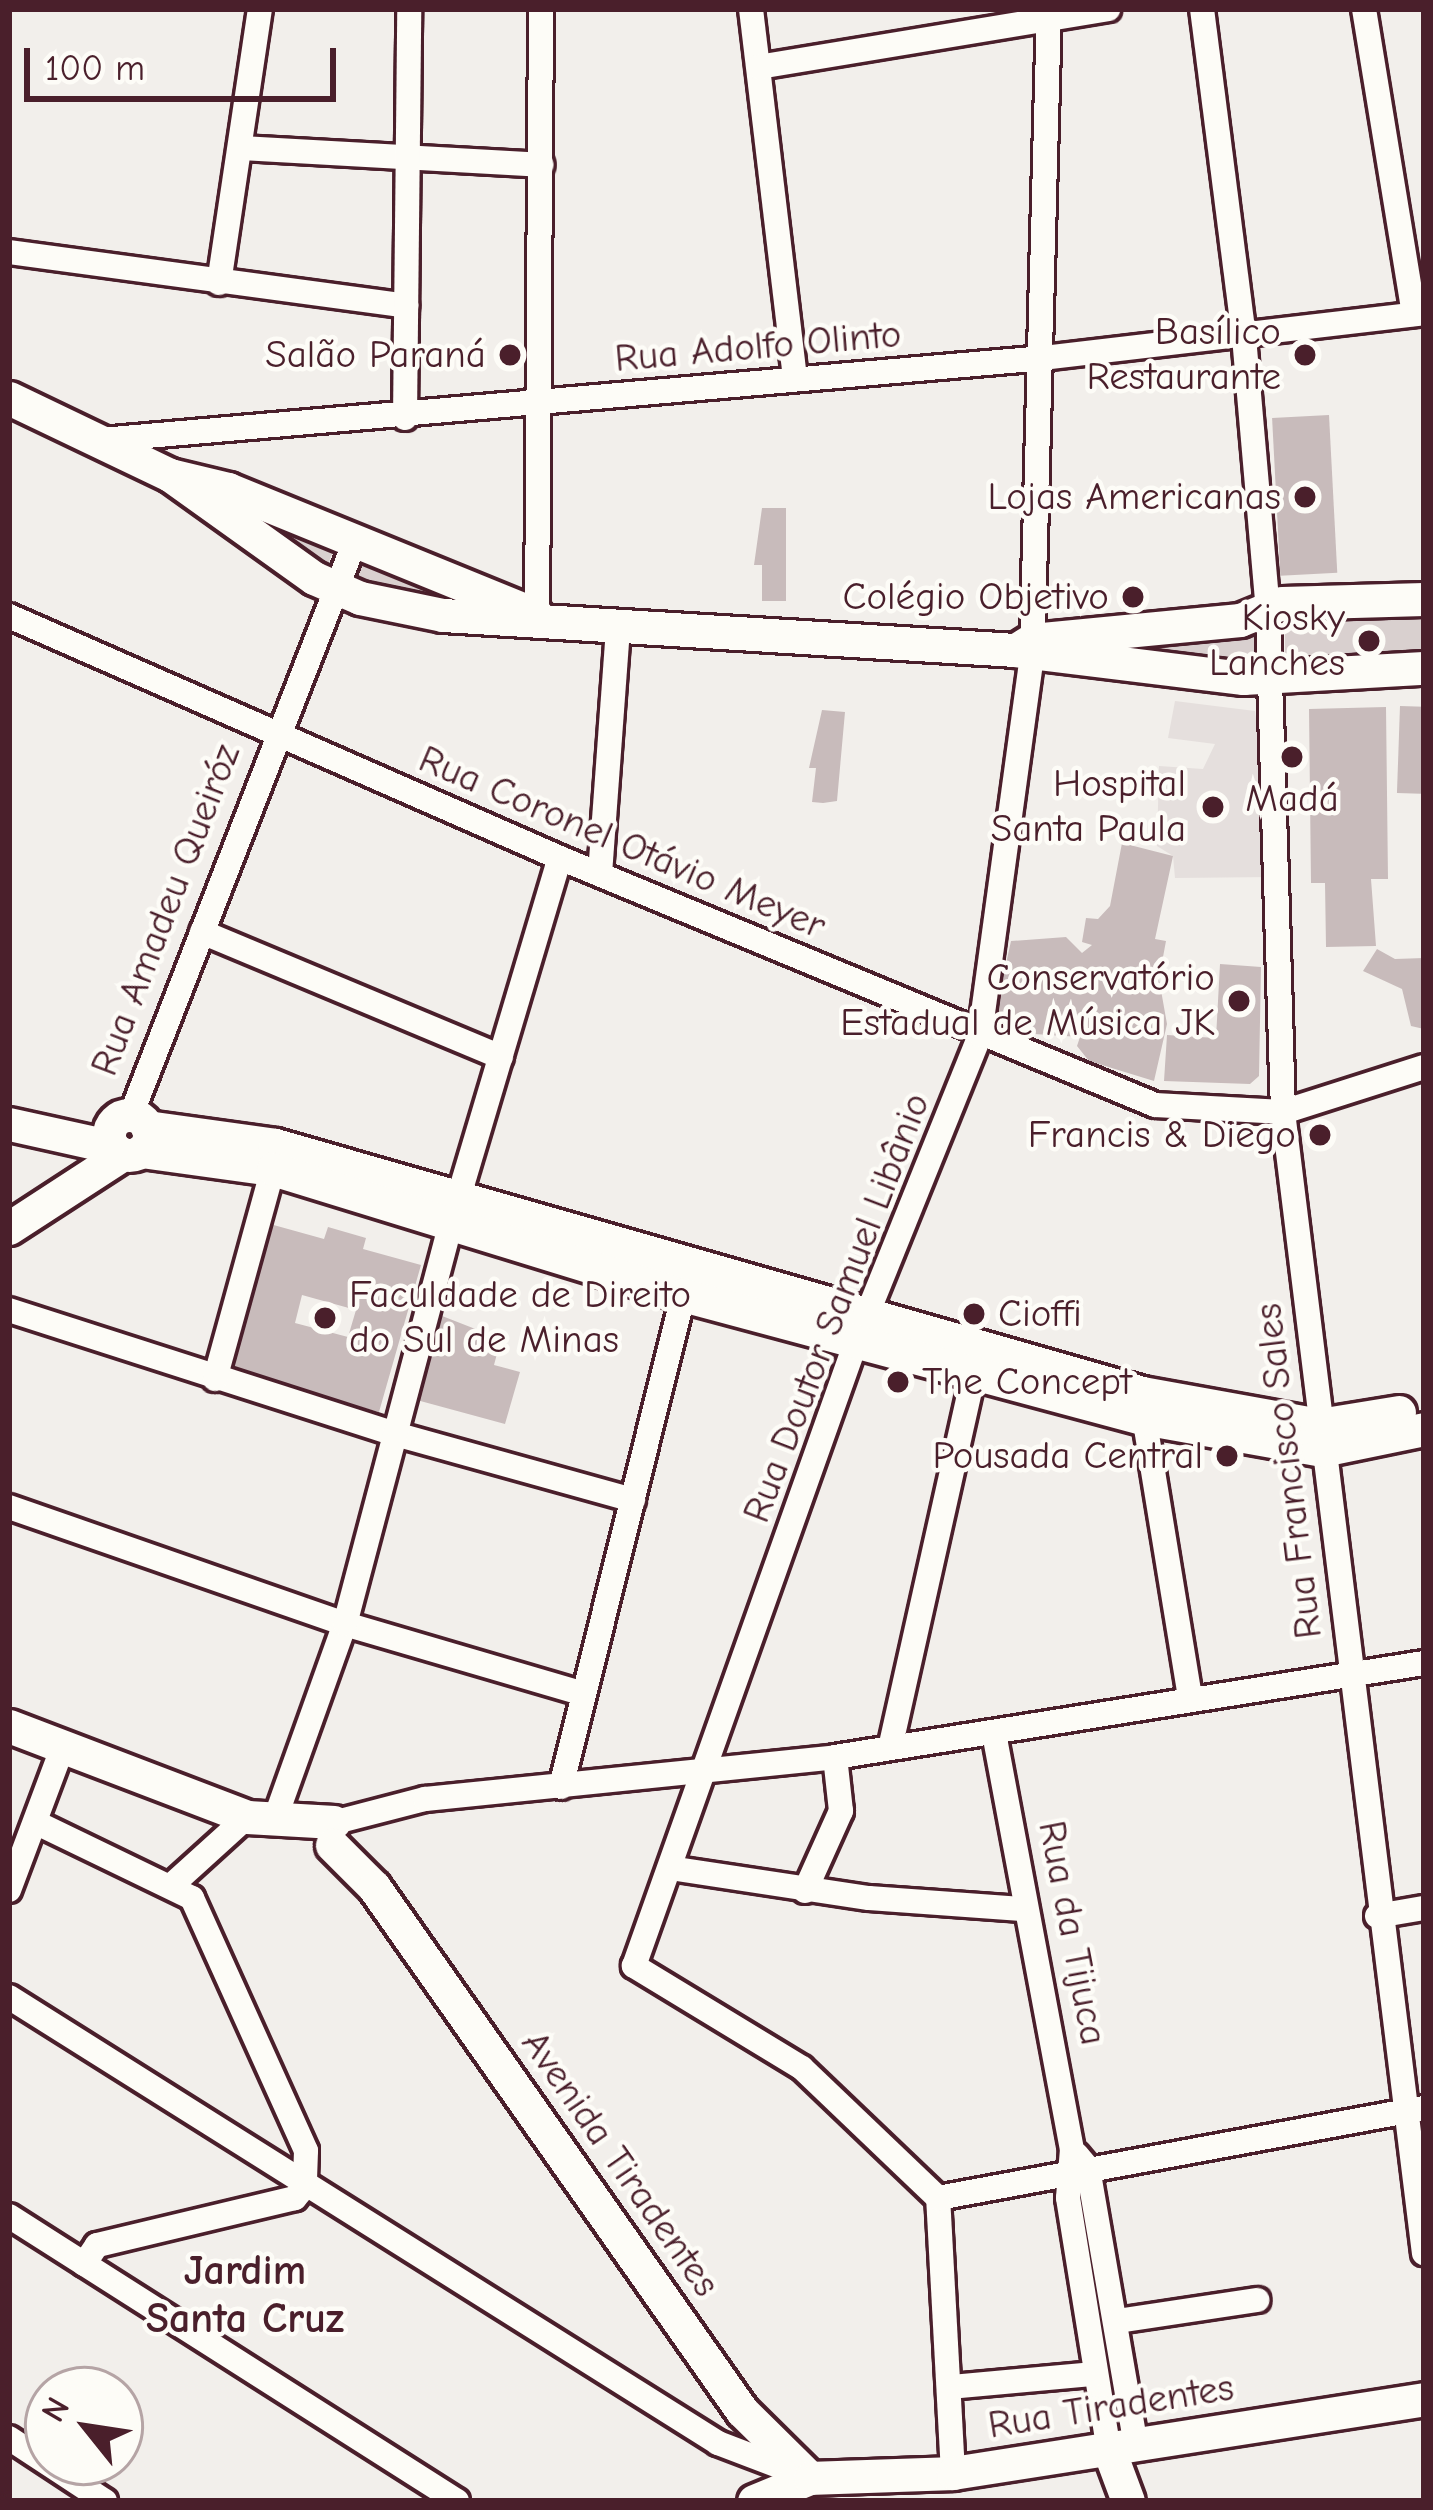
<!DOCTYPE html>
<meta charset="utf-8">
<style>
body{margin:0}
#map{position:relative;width:1433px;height:2510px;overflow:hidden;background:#f2efeb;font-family:"Comic Neue",sans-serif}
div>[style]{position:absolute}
.built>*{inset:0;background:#e5dfdd}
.green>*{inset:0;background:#d9d0cf;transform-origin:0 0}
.building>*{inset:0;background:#c8bbbb;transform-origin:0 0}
.roads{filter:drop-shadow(3px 0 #4a1f2b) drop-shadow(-3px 0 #4a1f2b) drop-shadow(0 3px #4a1f2b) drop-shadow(0 -3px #4a1f2b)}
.street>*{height:24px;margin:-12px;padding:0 12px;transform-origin:12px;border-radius:12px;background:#fdfcf7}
.secondary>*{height:33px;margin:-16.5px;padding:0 16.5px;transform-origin:16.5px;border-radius:16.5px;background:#fdfcf7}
.secondary>.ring{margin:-16.5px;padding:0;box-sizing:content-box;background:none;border:33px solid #fdfcf7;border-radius:50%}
.dots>*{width:33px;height:33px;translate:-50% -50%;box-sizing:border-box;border:6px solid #fdfcf7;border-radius:50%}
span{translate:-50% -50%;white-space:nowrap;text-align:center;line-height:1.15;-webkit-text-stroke:9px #fdfcf7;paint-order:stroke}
.poi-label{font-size:39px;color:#4a1f2b}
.right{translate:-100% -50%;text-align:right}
.left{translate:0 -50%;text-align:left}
.street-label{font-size:39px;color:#4a1f2b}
.neighbourhood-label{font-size:42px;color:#4a1f2b;font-weight:700}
.frame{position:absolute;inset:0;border:12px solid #4a1f2b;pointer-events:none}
.north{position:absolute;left:24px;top:2366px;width:120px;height:120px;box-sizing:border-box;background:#fdfcf7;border:3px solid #b5a4a5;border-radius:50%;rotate:300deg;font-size:33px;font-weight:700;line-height:48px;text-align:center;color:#4a1f2b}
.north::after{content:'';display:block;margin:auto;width:42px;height:54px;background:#4a1f2b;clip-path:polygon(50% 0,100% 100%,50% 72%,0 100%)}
.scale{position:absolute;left:24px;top:48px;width:312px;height:54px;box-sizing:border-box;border:6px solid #4a1f2b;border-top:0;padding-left:15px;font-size:36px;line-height:42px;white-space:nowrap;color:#4a1f2b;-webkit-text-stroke:9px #fdfcf7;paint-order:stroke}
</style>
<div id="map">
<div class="built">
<i style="clip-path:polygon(1175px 701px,1255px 711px,1278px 877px,1175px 878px,1173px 856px,1157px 846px,1159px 766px,1203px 769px,1215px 744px,1168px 738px)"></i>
</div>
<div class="green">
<i style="clip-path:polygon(247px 505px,335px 547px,323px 576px,240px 518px)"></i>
<i style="clip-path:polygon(359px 555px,471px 604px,347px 587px)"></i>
<i style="left:1424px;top:612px;width:47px;height:139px;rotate:90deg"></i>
<i style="clip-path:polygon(1262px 625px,1261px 672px,1127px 663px,1126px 637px)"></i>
</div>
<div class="building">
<i style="left:1329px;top:415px;width:158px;height:57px;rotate:87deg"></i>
<i style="clip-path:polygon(762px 508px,786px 508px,786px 601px,762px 601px,762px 565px,754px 565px)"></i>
<i style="left:1400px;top:706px;width:24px;height:87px;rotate:2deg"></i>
<i style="clip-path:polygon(1386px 707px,1388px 879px,1371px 879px,1376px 946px,1326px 947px,1325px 883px,1311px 883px,1309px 709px)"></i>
<i style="clip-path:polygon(822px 710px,845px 712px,837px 801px,823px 803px,812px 802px,816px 768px,809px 768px)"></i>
<i style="clip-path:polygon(1122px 843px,1173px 856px,1155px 939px,1166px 941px,1160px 973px,1144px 970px,1144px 977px,1159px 979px,1167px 1024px,1154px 1081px,1089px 1061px,1077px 1046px,1080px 1037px,1019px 1033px,994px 1018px,1011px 941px,1066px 937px,1082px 953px,1092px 945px,1082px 942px,1086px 918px,1098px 919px,1110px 906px)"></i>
<i style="clip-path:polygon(1377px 949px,1395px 959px,1424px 958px,1424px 1029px,1411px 1026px,1402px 989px,1363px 971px)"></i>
<i style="clip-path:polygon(1220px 964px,1261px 967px,1259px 1076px,1250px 1084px,1164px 1081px,1167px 1035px,1216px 1038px)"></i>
<i style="clip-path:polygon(evenodd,270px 1224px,324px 1239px,328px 1227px,366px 1238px,363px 1249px,421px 1265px,379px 1412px,230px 1371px,270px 1224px,302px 1295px,356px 1310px,348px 1337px,295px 1323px,302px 1295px)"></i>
<i style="clip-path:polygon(437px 1314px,501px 1339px,494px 1365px,520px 1372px,505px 1424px,413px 1399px)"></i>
</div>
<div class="roads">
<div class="street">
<i style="left:751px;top:9px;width:372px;rotate:83.2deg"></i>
<i style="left:1202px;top:9px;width:331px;rotate:82.7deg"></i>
<i style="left:1244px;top:337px;width:276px;rotate:85deg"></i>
<i style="left:1268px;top:612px;width:500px;rotate:88.28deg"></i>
<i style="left:1283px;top:1112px;width:1150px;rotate:82.96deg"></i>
<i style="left:1364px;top:9px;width:309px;rotate:80.7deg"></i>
<i style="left:759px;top:67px;width:354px;rotate:-9.4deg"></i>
<i style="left:240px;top:148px;width:302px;rotate:3.2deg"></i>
<i style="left:9px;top:252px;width:401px;rotate:7.7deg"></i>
<i style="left:219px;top:283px;width:277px;rotate:-81.5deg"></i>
<i style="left:405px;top:418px;width:409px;rotate:-89.4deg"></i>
<i style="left:101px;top:440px;width:946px;rotate:-4.97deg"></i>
<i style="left:1043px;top:358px;width:384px;rotate:-6.7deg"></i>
<i style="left:9px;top:616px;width:602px;rotate:23.71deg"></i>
<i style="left:560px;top:858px;width:644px;rotate:22.54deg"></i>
<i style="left:1155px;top:1105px;width:128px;rotate:3.1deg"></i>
<i style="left:1283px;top:1112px;width:148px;rotate:-17.7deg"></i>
<i style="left:537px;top:624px;width:615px;rotate:-89.63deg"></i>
<i style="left:600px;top:874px;width:245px;rotate:-85.8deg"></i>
<i style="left:202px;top:932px;width:324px;rotate:22.7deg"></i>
<i style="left:131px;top:1115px;width:616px;rotate:-68.68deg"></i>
<i style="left:9px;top:1310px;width:405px;rotate:17.8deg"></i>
<i style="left:395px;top:1434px;width:247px;rotate:15.5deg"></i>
<i style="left:215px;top:1379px;width:218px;rotate:-74.6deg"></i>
<i style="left:1142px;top:1404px;width:297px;rotate:80.7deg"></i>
<i style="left:9px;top:1507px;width:356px;rotate:19.2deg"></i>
<i style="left:345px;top:1624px;width:246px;rotate:16.3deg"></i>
<i style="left:994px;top:1733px;width:423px;rotate:79.4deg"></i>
<i style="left:1072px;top:2149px;width:49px;rotate:94.7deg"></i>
<i style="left:1068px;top:2198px;width:255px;rotate:80.8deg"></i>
<i style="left:891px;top:1744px;width:394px;rotate:-77.4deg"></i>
<i style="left:561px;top:1787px;width:518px;rotate:-76.04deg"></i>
<i style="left:275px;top:1819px;width:207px;rotate:-70.3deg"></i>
<i style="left:345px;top:1624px;width:412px;rotate:-75.2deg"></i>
<i style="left:450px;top:1226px;width:384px;rotate:-73.4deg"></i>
<i style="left:340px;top:1821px;width:88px;rotate:-14.5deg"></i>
<i style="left:425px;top:1799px;width:412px;rotate:-5.8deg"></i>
<i style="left:835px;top:1757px;width:596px;rotate:-9.07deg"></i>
<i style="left:39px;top:1824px;width:170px;rotate:25.8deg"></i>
<i style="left:192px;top:1898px;width:277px;rotate:65.7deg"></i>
<i style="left:306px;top:2151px;width:35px;rotate:92deg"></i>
<i style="left:305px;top:2186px;width:16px;rotate:130deg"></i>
<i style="left:295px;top:2198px;width:204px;rotate:166.6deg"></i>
<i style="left:97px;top:2245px;width:23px;rotate:124deg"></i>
<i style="left:670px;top:1868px;width:201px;rotate:8.6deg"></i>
<i style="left:869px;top:1898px;width:153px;rotate:4.1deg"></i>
<i style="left:173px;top:1884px;width:100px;rotate:-42.2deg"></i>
<i style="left:9px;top:1890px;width:154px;rotate:-69.4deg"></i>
<i style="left:805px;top:1891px;width:88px;rotate:-65.8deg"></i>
<i style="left:841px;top:1811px;width:54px;rotate:-96.3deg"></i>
<i style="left:1377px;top:1916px;width:48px;rotate:-9.7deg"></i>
<i style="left:9px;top:1997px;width:838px;rotate:32.17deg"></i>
<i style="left:718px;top:2443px;width:90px;rotate:20.9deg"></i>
<i style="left:1077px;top:2155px;width:17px;rotate:50deg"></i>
<i style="left:1088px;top:2168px;width:283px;rotate:80.2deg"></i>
<i style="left:938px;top:2198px;width:494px;rotate:-10.5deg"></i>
<i style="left:9px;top:2216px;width:531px;rotate:32.46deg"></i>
<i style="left:1117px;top:2321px;width:142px;rotate:-8.5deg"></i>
<i style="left:950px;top:2387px;width:144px;rotate:-5.2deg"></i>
<i style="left:9px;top:2438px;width:115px;rotate:33.3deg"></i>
<i style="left:953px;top:2473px;width:275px;rotate:-93.1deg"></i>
<i style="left:938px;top:2198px;width:188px;rotate:-136.3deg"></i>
<i style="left:802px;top:2068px;width:197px;rotate:-148.7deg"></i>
<i style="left:634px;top:1966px;width:662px;rotate:-70.42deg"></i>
<i style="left:856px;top:1342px;width:331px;rotate:-68deg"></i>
<i style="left:980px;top:1035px;width:382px;rotate:-82.2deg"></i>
<i style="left:1032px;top:657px;width:648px;rotate:-88.5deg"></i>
</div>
<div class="secondary">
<i style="left:9px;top:398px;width:178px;rotate:25.6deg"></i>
<i style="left:170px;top:475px;width:60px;rotate:13.6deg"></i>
<i style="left:228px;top:489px;width:333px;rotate:22.2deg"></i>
<i style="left:170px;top:475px;width:177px;rotate:35.6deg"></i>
<i style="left:314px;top:578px;width:50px;rotate:23.5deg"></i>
<i style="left:360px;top:598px;width:85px;rotate:11.6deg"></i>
<i style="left:443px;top:615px;width:573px;rotate:3.5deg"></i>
<i style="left:1015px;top:650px;width:230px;rotate:7deg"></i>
<i style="left:1243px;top:678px;width:181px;rotate:-3.2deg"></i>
<i style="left:1019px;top:648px;width:15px;rotate:-32deg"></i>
<i style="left:1032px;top:640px;width:209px;rotate:-5.5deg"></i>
<i style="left:1240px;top:620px;width:45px;rotate:-22deg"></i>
<i style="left:1282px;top:603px;width:142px;rotate:-1.6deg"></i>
<i class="ring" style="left:109px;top:1115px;width:7px;height:7px"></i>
<i style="left:9px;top:1124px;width:107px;rotate:12.5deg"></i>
<i style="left:147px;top:1127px;width:129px;rotate:8deg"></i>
<i style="left:275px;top:1145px;width:902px;rotate:15.96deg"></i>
<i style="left:1142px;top:1393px;width:180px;rotate:10.2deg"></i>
<i style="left:1319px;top:1425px;width:81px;rotate:-9.2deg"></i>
<i style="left:141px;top:1151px;width:133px;rotate:7.8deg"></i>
<i style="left:273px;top:1169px;width:429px;rotate:17.1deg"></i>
<i style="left:683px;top:1295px;width:476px;rotate:15deg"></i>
<i style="left:1143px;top:1418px;width:182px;rotate:10.1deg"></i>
<i style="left:1322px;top:1450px;width:104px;rotate:-11.6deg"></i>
<i style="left:9px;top:1228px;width:136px;rotate:-33deg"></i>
<i style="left:9px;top:1726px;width:255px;rotate:20.9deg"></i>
<i style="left:247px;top:1817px;width:87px;rotate:3.3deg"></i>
<i style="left:332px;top:1845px;width:59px;rotate:45deg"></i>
<i style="left:374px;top:1887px;width:640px;rotate:54.92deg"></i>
<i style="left:742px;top:2411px;width:95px;rotate:44.6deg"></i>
<i style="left:1109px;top:2450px;width:54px;rotate:69.6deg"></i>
<i style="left:754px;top:2501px;width:61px;rotate:-22.3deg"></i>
<i style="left:810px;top:2478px;width:143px;rotate:-2deg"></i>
<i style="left:953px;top:2473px;width:477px;rotate:-8.9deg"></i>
</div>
</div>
<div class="dots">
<i style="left:510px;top:355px;background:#4a1f2b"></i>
<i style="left:1305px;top:355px;background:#4a1f2b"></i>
<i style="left:1305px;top:497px;background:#4a1f2b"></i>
<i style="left:1133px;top:597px;background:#4a1f2b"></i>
<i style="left:1369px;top:641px;background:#4a1f2b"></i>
<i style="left:1292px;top:757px;background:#4a1f2b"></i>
<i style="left:1213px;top:807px;background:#4a1f2b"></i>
<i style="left:1239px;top:1001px;background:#4a1f2b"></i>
<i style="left:1320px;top:1135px;background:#4a1f2b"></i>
<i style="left:974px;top:1314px;background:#4a1f2b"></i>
<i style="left:325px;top:1318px;background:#4a1f2b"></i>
<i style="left:898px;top:1382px;background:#4a1f2b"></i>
<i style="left:1227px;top:1456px;background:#4a1f2b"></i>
</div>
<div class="poi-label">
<span class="right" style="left:1281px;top:355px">Basílico<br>Restaurante</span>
<span class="right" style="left:486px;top:355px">Salão Paraná</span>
<span class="right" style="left:1281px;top:497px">Lojas Americanas</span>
<span class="right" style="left:1109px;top:597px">Colégio Objetivo</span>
<span class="right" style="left:1345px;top:641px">Kiosky<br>Lanches</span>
<span class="right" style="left:1186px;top:807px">Hospital<br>Santa Paula</span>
<span style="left:1292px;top:799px">Madá</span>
<span class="right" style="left:1215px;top:1001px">Conservatório<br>Estadual de Música JK</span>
<span class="right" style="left:1296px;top:1135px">Francis &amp; Diego</span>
<span class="left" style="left:349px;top:1318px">Faculdade de Direito<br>do Sul de Minas</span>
<span class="left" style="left:998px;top:1314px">Cioffi</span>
<span class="left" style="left:922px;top:1382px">The Concept</span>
<span class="right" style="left:1203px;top:1456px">Pousada Central</span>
</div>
<div class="street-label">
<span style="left:758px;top:347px;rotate:-5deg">Rua Adolfo Olinto</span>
<span style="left:622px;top:843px;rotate:23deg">Rua Coronel Otávio Meyer</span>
<span style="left:166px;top:910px;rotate:-69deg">Rua Amadeu Queiróz</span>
<span style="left:837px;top:1308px;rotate:-69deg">Rua Doutor Samuel Libânio</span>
<span style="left:1289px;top:1471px;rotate:-97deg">Rua Francisco Sales</span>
<span style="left:1072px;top:1933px;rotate:79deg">Rua da Tijuca</span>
<span style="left:620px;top:2164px;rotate:55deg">Avenida Tiradentes</span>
<span style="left:1111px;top:2407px;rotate:-9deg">Rua Tiradentes</span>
</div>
<div class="neighbourhood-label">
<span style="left:245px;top:2295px">Jardim<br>Santa Cruz</span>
</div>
<div class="frame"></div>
<div class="north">N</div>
<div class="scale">100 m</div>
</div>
